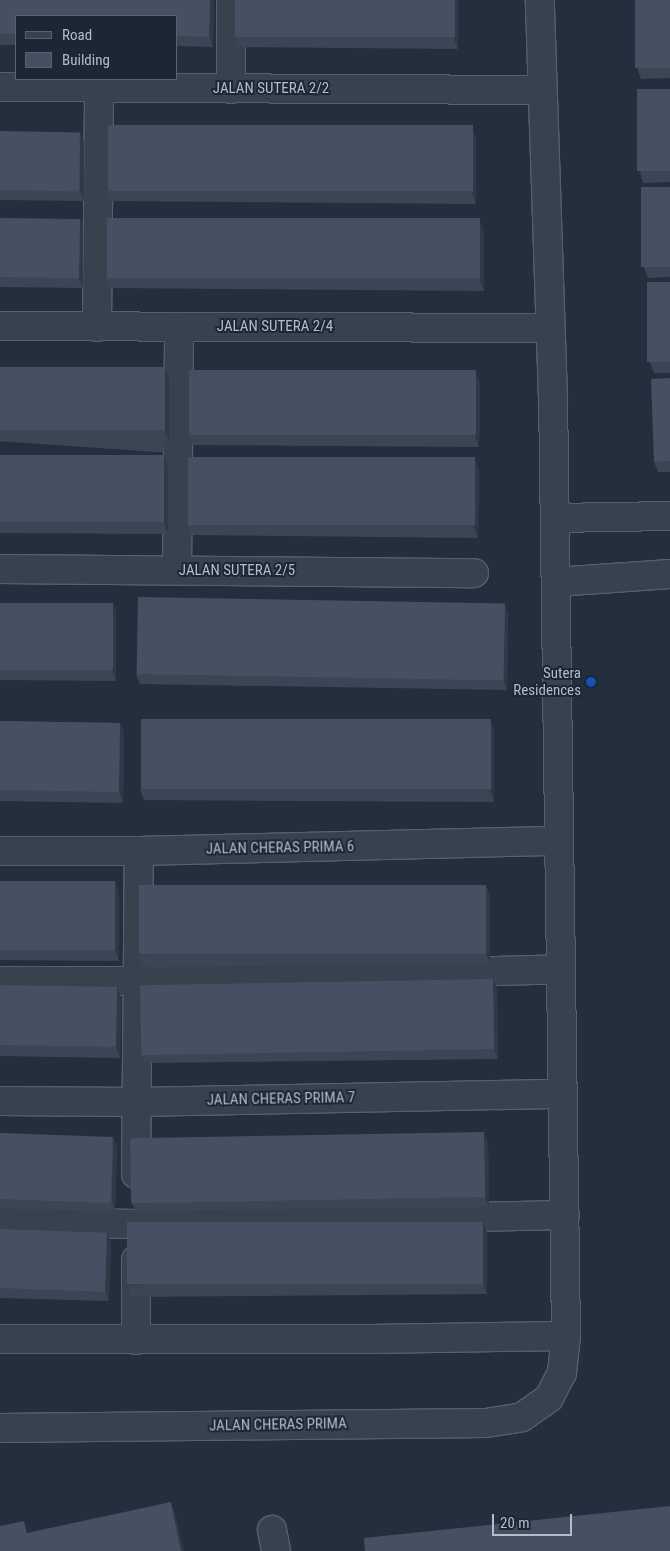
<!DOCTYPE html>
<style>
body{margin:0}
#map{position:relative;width:670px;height:1551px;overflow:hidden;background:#242f3e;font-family:"Roboto Condensed",sans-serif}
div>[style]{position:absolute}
.roads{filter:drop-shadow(1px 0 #565f6c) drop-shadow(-1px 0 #565f6c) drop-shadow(0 1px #565f6c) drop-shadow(0 -1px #565f6c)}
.minor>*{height:28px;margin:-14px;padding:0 14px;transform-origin:14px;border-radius:14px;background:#38414e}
.wall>*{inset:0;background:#3b4654;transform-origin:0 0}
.shaded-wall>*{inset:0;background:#303945}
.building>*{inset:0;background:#455162;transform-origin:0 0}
.dots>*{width:14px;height:14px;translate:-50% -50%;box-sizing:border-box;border:2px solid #1d2633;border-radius:50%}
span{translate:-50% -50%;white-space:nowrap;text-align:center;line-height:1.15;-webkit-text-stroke:4px #1d2633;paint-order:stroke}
.street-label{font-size:15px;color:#b4bcc9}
.poi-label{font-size:15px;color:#b4bcc9}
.right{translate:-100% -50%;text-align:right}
.legend{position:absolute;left:15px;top:15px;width:162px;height:65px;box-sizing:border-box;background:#1d2633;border:1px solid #59626f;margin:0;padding:6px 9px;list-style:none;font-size:15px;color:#b4bcc9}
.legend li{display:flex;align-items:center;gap:10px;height:25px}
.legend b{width:25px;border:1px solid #59626f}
.scale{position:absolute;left:492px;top:1514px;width:80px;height:22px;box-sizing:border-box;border:2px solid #b4bcc9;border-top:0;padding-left:6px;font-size:15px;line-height:18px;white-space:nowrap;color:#b4bcc9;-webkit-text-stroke:4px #1d2633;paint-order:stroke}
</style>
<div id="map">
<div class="roads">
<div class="minor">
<i style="left:231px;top:0;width:89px;rotate:90deg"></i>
<i style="left:0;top:87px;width:542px;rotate:0.32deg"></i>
<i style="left:0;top:326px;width:550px;rotate:0.21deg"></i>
<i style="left:97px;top:327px;width:239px;rotate:-89.5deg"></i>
<i style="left:555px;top:518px;width:115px;rotate:-1deg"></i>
<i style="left:0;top:569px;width:474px;rotate:0.5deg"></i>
<i style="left:177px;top:570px;width:243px;rotate:-89.5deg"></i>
<i style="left:556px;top:582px;width:114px;rotate:-4deg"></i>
<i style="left:0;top:851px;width:139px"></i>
<i style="left:139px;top:851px;width:420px;rotate:-1.4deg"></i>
<i style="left:0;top:981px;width:138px"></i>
<i style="left:138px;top:981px;width:423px;rotate:-1.6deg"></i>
<i style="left:0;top:1101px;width:137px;rotate:0.4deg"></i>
<i style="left:137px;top:1102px;width:426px;rotate:-1.1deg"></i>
<i style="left:136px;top:1174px;width:323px;rotate:-89.5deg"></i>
<i style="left:0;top:1222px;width:136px;rotate:0.8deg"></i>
<i style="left:136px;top:1224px;width:429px;rotate:-1.2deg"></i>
<i style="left:0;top:1339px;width:369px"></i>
<i style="left:369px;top:1339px;width:197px;rotate:-0.9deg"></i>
<i style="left:136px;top:1340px;width:80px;rotate:-90deg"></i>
<i style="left:0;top:1428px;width:486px;rotate:-0.6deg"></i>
<i style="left:486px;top:1423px;width:36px;rotate:-9deg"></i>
<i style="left:522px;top:1417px;width:33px;rotate:-35deg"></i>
<i style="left:549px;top:1398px;width:28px;rotate:-63deg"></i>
<i style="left:562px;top:1373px;width:37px;rotate:-84deg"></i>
<i style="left:566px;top:1336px;width:937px;rotate:-90.79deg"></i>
<i style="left:553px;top:399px;width:399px;rotate:-91.9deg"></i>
<i style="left:272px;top:1530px;width:21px;rotate:79deg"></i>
</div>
</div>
<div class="wall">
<i style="clip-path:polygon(0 0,214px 0,213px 47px,176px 46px,176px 16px,16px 16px,16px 45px,0 45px)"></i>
<i style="clip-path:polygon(235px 0,458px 0,458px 49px,238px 47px,235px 37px)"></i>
<i style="clip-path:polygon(670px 0,670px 78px,641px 79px,637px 68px)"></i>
<i style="clip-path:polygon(670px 89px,670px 182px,643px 183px,640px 172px)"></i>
<i style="clip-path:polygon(0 131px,84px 142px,84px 201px,0 200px)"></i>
<i style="clip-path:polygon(476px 138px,476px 204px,111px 201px,107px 191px)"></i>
<i style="clip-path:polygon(670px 187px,670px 277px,648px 278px,644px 268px)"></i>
<i style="clip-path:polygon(0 218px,80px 219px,83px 229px,83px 288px,0 287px)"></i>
<i style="clip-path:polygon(480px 221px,484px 232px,484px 291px,110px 288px,106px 278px)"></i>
<i style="clip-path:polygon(670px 282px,670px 373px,654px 373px,650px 363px)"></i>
<i style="left:0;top:367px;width:169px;height:74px;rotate:4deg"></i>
<i style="clip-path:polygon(670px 378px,670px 472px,658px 472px,654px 462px)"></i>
<i style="clip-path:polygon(480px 383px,479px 447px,192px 445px,188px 435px)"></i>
<i style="clip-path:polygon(0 455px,168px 467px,168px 534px,0 533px)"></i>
<i style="clip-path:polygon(475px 459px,479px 470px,478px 538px,191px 535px,188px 525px)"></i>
<i style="clip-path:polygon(0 603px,113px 603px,116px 613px,116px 681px,0 680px)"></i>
<i style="clip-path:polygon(508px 614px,507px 690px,140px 684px,136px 674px)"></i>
<i style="clip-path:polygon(0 721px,120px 723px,124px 733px,123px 803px,0 801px)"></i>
<i style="clip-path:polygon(494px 731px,494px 802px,144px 800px,140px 789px)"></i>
<i style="clip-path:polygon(0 881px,115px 882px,119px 892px,119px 961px,0 960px)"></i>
<i style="clip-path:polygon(486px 885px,490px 896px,490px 964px,143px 967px,139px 957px)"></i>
<i style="clip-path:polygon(493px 979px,497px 989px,498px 1059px,144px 1063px,141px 1053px)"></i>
<i style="clip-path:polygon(0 985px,117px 987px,121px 998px,120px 1058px,0 1056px)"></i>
<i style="clip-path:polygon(0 1133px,117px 1146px,115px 1211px,0 1209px)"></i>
<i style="clip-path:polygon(488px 1143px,489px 1207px,135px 1211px,131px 1200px)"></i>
<i style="clip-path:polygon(0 1229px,107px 1233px,111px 1243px,109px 1301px,0 1298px)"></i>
<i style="clip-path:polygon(487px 1232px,487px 1294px,131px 1297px,128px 1287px)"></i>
</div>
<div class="shaded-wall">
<i style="clip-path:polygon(210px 0,214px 0,213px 47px,209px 37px)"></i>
<i style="clip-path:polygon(455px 0,458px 0,459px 2px,458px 49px,454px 39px)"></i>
<i style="clip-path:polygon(473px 128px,476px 138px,476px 204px,472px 194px)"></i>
<i style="clip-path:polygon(80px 132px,84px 142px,84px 201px,80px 191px)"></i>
<i style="clip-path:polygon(80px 219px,83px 229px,83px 288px,79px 278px)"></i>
<i style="clip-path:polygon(480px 221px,484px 232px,484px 291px,480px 281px)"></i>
<i style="clip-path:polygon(165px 368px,169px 378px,169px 442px,165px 431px)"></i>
<i style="clip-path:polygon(476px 372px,480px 383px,479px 447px,475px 437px)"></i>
<i style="clip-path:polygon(164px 456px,168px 467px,168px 534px,164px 523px)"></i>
<i style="clip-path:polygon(475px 459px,479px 470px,478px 538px,474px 528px)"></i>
<i style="clip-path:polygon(113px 603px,116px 613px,116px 681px,112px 670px)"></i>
<i style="clip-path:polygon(505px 603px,508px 614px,507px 690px,503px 680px)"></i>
<i style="clip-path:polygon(491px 721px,494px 731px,494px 802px,490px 791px)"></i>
<i style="clip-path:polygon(120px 723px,124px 733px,123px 803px,119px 792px)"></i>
<i style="clip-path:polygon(115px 882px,119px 892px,119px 961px,115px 950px)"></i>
<i style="clip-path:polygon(486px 885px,490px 896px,490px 964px,486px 954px)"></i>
<i style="clip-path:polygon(493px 979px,497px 989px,498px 1059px,494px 1049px)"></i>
<i style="clip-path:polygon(117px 987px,121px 998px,120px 1058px,116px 1048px)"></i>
<i style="clip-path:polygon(484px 1132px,488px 1143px,489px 1207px,485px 1197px)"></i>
<i style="clip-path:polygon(113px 1136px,117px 1146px,115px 1211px,112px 1201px)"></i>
<i style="clip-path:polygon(483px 1222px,487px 1232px,487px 1294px,483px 1284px)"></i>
<i style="clip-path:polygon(107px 1233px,111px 1243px,109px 1301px,105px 1291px)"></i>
<i style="clip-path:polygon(171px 1502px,176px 1517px,184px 1551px,181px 1551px)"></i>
</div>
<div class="building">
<i style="clip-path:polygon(0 0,210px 0,209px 37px,176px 36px,176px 16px,16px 16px,16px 34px,0 34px)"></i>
<i style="left:235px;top:0;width:220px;height:37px"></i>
<i style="left:635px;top:0;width:35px;height:68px"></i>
<i style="left:670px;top:89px;width:82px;height:33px;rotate:90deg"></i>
<i style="left:108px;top:125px;width:365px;height:66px"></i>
<i style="left:0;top:131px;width:80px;height:59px;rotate:1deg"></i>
<i style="left:670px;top:187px;width:80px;height:29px;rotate:90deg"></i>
<i style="left:0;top:218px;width:80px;height:59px;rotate:1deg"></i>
<i style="left:107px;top:218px;width:373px;height:60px"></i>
<i style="left:670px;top:282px;width:80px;height:23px;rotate:90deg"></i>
<i style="left:0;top:367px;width:165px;height:63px"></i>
<i style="left:189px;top:370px;width:287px;height:65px"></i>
<i style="clip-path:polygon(670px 378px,670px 461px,654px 462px,651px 379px)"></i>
<i style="left:0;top:455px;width:164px;height:67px"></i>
<i style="left:188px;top:457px;width:287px;height:68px"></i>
<i style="left:138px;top:597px;width:367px;height:77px;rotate:1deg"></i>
<i style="left:0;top:603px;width:113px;height:67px"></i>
<i style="left:141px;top:719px;width:350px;height:70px"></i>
<i style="left:0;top:721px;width:120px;height:69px;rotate:1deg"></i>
<i style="left:0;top:881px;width:115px;height:69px"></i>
<i style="left:486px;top:885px;width:69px;height:347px;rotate:90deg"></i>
<i style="left:493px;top:979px;width:70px;height:353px;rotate:89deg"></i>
<i style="left:0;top:985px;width:117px;height:60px;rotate:1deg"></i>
<i style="left:484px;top:1132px;width:65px;height:354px;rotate:89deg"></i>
<i style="left:0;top:1133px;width:113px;height:66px;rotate:2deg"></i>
<i style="left:483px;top:1222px;width:62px;height:356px;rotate:90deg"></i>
<i style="left:0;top:1229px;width:107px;height:59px;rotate:2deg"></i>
<i style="clip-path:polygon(171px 1502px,181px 1551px,0 1551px,0 1526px,24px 1521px,27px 1533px)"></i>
<i style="clip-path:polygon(670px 1506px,670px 1551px,365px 1551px,364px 1538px)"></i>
</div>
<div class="dots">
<i style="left:591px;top:682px;background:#1a4fb4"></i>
</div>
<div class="street-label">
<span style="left:271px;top:89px">JALAN SUTERA 2/2</span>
<span style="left:275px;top:327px">JALAN SUTERA 2/4</span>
<span style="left:237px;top:571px">JALAN SUTERA 2/5</span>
<span style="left:280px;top:848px;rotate:-1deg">JALAN CHERAS PRIMA 6</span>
<span style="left:281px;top:1099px;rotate:-1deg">JALAN CHERAS PRIMA 7</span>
<span style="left:278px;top:1425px;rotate:-1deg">JALAN CHERAS PRIMA</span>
</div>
<div class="poi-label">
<span class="right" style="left:581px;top:682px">Sutera<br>Residences</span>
</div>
<ul class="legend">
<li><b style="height:6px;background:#38414e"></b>Road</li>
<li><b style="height:14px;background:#455162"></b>Building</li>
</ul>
<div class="scale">20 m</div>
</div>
